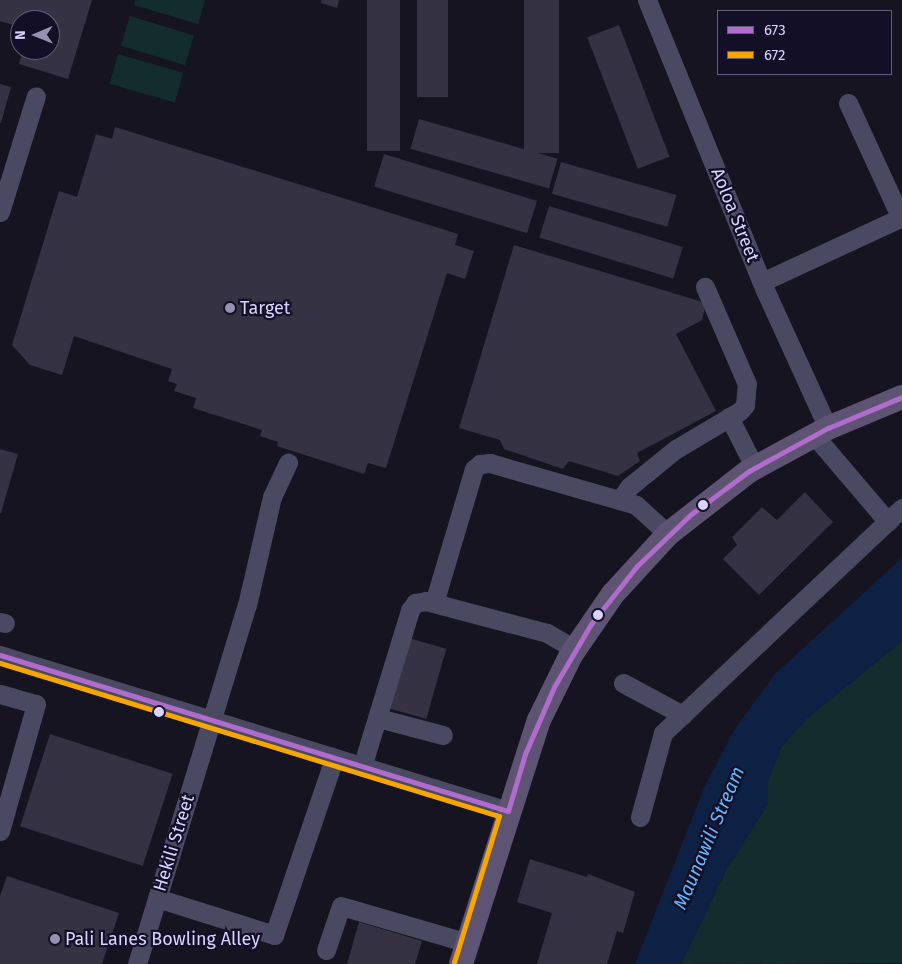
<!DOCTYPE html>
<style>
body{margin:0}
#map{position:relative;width:902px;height:964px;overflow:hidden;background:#161421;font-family:"Fira Sans",sans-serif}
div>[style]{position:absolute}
.green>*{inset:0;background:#132c2d;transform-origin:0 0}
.water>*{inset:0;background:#0d2144}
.building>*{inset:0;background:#343243;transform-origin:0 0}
.minor>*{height:19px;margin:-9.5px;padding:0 9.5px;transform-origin:9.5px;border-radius:9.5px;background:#4a4962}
.major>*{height:24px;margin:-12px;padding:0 12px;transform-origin:12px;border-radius:12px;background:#5e5373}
.bus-1>*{height:5px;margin:-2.5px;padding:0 2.5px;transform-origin:2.5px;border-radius:2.5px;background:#b06ccc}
.bus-2>*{height:5px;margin:-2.5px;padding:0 2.5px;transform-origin:2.5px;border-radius:2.5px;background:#f7a600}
.dots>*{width:14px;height:14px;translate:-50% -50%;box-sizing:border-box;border:2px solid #130f26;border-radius:50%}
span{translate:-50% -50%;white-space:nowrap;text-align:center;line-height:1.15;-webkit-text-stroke:4.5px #130f26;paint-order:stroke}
.street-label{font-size:18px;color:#d9d4ff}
.poi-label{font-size:18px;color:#d9d4ff}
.left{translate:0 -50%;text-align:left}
.water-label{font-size:19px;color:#62b6ff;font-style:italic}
.legend{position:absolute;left:717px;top:10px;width:175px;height:65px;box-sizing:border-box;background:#130f26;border:1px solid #625e7d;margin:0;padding:6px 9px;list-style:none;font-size:15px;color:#d9d4ff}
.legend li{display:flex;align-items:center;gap:10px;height:25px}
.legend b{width:25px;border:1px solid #625e7d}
.north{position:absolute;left:10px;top:10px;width:50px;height:50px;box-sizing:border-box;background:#130f26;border:1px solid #625e7d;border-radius:50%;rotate:269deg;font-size:14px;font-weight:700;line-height:20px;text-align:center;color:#d9d4ff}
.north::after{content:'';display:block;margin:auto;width:18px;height:22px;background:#9591b1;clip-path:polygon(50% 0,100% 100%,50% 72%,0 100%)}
</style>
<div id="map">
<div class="green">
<i style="clip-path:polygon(135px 0,205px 0,198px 24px,134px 5px)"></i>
<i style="left:130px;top:16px;width:67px;height:31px;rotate:17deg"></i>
<i style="left:118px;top:54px;width:68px;height:31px;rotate:16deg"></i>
<i style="clip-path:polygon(902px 641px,902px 963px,681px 964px,727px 868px,768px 804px,768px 780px,782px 746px,806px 719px)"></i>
</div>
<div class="water">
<i style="clip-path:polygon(902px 558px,902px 641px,806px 719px,782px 746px,768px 780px,768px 804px,727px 868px,681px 964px,635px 964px,704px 788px,734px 730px,775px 674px)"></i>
</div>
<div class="building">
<i style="clip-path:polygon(0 0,92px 0,68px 79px,19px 64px,23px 50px,50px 50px,50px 20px,20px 20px,20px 27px,0 21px)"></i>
<i style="clip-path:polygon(322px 0,339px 0,337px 8px,321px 3px)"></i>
<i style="left:367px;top:0;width:33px;height:151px"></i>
<i style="left:417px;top:0;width:31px;height:97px"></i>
<i style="left:524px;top:0;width:35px;height:153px"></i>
<i style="left:619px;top:25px;width:141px;height:34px;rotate:69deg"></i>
<i style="clip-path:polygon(0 84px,11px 87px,1px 123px,0 123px)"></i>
<i style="left:419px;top:119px;width:144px;height:31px;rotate:16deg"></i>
<i style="clip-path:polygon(115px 127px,458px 234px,455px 245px,474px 251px,465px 279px,447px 273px,386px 468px,368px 463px,364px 474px,277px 446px,278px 442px,260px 436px,262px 430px,193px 408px,196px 398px,174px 391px,177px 384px,168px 381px,172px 369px,74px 336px,62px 375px,30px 365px,12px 345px,59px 191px,77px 197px,96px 134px,112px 139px)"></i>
<i style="left:384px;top:154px;width:160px;height:34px;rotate:17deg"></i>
<i style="left:561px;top:162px;width:120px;height:33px;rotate:16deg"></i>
<i style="left:549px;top:206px;width:140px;height:33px;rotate:17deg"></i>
<i style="clip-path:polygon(514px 245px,706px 303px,702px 320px,676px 334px,716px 411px,637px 453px,640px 461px,618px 476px,569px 461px,563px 469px,504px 449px,500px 440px,459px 428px)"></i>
<i style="clip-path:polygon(0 449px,18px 454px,1px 513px,0 513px)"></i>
<i style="clip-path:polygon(805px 492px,833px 522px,759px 595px,723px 559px,737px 545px,732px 537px,762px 507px,777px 520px)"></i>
<i style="left:405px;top:637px;width:43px;height:73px;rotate:16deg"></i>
<i style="left:50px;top:734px;width:129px;height:97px;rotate:18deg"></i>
<i style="clip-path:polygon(530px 859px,587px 877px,588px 874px,635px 892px,623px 933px,617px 931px,607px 964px,537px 964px,552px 913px,517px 902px)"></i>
<i style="clip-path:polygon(7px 876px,119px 913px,102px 964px,0 964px,0 896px)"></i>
<i style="clip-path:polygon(359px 922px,422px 941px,415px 964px,347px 964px)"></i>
</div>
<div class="minor">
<i style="left:647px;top:0;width:313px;rotate:67.9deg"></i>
<i style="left:765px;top:290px;width:152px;rotate:65.5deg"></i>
<i style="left:848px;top:103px;width:127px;rotate:65.3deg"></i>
<i style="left:0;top:212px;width:121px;rotate:-72.8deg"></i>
<i style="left:762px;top:282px;width:154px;rotate:-24.9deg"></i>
<i style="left:729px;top:417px;width:57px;rotate:63deg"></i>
<i style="left:814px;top:435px;width:114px;rotate:49.6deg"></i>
<i style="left:620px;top:500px;width:16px;rotate:-55deg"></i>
<i style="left:629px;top:487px;width:60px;rotate:-39deg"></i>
<i style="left:676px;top:449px;width:74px;rotate:-30.7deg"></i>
<i style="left:740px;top:411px;width:8px;rotate:-50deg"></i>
<i style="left:745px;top:405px;width:21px;rotate:-85deg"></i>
<i style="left:747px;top:384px;width:106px;rotate:-113.4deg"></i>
<i style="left:434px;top:603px;width:140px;rotate:-73.4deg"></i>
<i style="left:474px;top:469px;width:8px;rotate:-40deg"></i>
<i style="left:480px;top:464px;width:10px;rotate:-6deg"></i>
<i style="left:490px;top:463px;width:152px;rotate:16deg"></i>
<i style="left:636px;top:505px;width:43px;rotate:42.2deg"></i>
<i style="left:0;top:622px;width:5px;rotate:11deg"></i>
<i style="left:0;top:655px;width:531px;rotate:17.07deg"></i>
<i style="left:623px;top:683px;width:68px;rotate:28.1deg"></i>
<i style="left:0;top:694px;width:37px;rotate:16deg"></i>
<i style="left:36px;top:704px;width:132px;rotate:105.8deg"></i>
<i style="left:378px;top:718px;width:67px;rotate:14.7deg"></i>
<i style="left:362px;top:767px;width:164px;rotate:-73deg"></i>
<i style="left:410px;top:610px;width:9px;rotate:-54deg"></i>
<i style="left:415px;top:603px;width:11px;rotate:-10deg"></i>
<i style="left:426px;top:601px;width:125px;rotate:14.8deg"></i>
<i style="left:547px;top:633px;width:32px;rotate:30deg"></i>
<i style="left:640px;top:817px;width:87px;rotate:-74.7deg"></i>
<i style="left:663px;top:733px;width:328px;rotate:-43.3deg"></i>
<i style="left:157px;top:898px;width:123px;rotate:17.5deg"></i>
<i style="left:274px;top:935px;width:186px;rotate:-71.2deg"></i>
<i style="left:326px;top:950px;width:46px;rotate:-71.2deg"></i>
<i style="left:341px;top:906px;width:132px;rotate:16.2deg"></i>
<i style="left:137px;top:964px;width:375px;rotate:-73deg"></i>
<i style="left:247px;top:605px;width:111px;rotate:-77deg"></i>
<i style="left:272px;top:497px;width:38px;rotate:-65deg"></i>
</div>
<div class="major">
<i style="left:461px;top:964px;width:256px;rotate:-72.3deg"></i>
<i style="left:539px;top:720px;width:72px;rotate:-63.8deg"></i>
<i style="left:571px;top:655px;width:74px;rotate:-55.5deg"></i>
<i style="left:613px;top:594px;width:81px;rotate:-47.5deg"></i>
<i style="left:668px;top:534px;width:103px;rotate:-37.9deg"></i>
<i style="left:749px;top:471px;width:90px;rotate:-28.6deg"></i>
<i style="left:828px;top:428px;width:80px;rotate:-22.7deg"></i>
</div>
<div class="bus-1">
<i style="left:0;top:655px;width:531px;rotate:17.07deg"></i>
<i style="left:508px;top:811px;width:59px;rotate:-73.4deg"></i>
<i style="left:525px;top:754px;width:73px;rotate:-66.6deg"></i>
<i style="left:554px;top:687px;width:73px;rotate:-59.6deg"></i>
<i style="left:591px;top:624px;width:74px;rotate:-51.6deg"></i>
<i style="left:637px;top:566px;width:74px;rotate:-43.9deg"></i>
<i style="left:690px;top:515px;width:74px;rotate:-36.7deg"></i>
<i style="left:749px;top:471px;width:90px;rotate:-28.6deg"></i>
<i style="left:828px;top:428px;width:80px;rotate:-22.7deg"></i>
</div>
<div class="bus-2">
<i style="left:0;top:663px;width:522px;rotate:17.05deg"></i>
<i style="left:499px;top:816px;width:153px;rotate:107.1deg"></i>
</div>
<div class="dots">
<i style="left:230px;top:308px;background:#9591b1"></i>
<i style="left:703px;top:505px;background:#d9d4ff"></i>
<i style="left:598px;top:615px;background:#d9d4ff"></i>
<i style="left:159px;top:712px;background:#d9d4ff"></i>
<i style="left:55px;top:939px;background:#9591b1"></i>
</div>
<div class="street-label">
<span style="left:735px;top:215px;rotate:68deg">Aoloa Street</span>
<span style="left:174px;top:843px;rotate:-73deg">Hekili Street</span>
</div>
<div class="poi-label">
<span class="left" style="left:240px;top:308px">Target</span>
<span class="left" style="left:65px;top:939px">Pali Lanes Bowling Alley</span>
</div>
<div class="water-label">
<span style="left:709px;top:838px;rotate:-67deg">Maunawili Stream</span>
</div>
<ul class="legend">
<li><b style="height:6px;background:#b06ccc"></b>673</li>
<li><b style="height:6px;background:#f7a600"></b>672</li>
</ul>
<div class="north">N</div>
</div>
